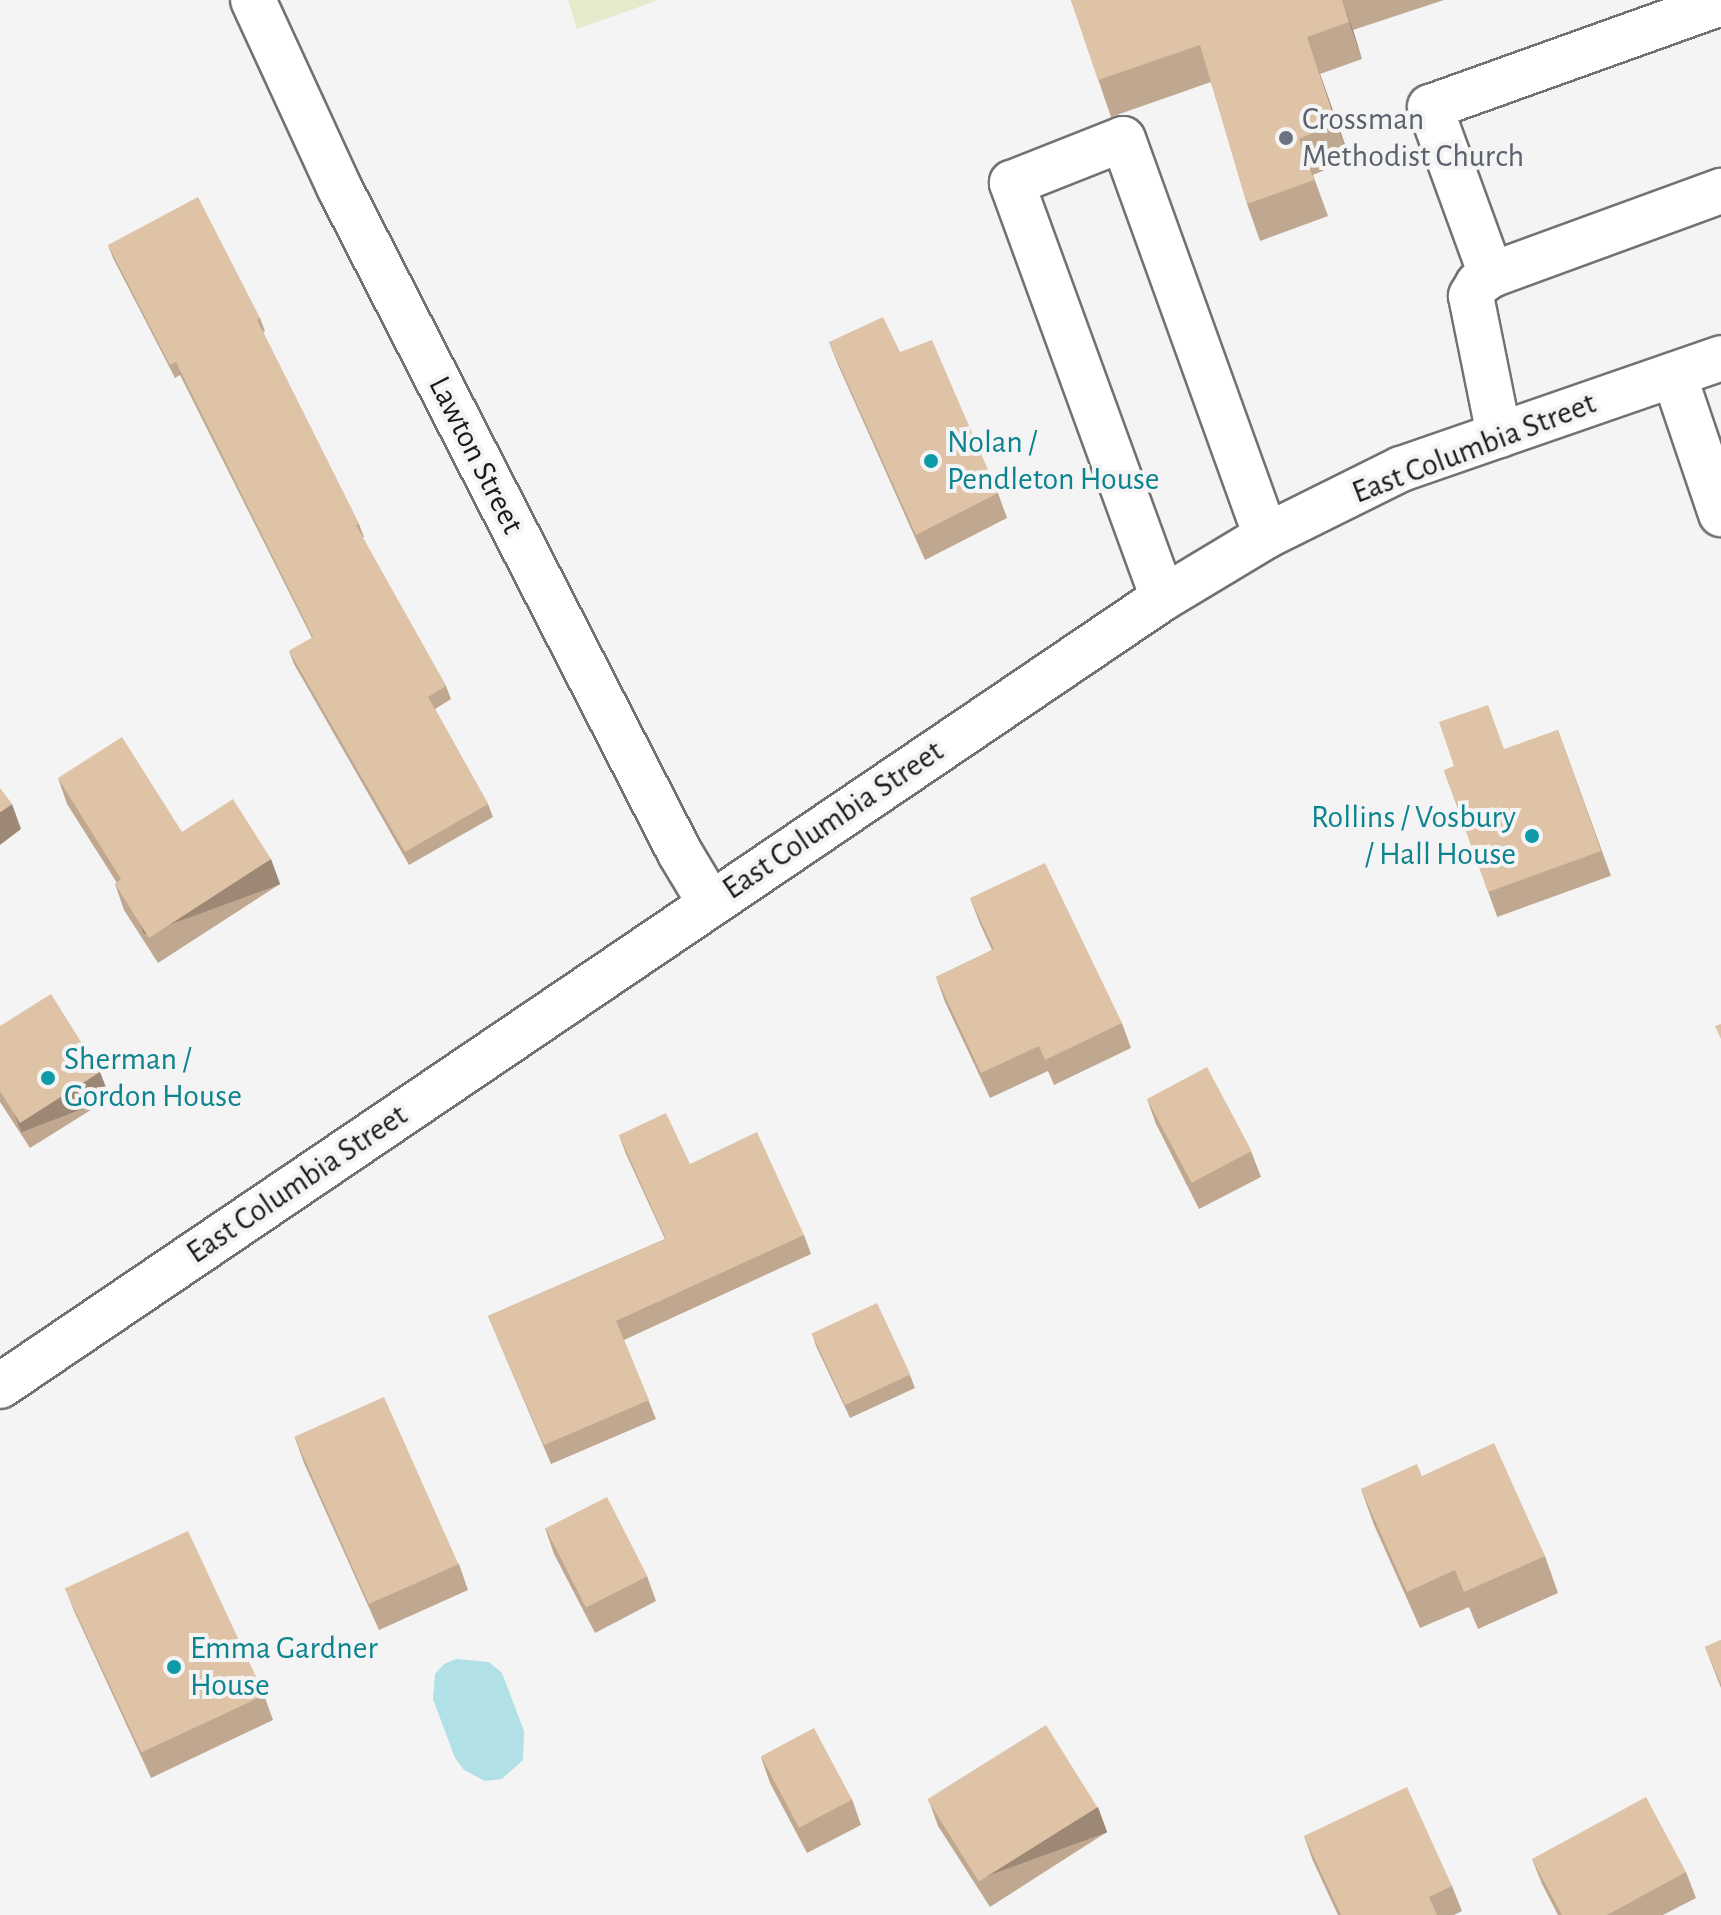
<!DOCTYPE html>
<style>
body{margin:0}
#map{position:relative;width:1721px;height:1915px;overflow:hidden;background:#f4f4f5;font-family:"Alegreya Sans",sans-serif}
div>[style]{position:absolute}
.green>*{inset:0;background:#e4ebcd}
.water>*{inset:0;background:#b1e0e6}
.roads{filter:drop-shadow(2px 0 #717272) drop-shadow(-2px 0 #717272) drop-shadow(0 2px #717272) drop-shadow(0 -2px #717272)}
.minor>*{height:44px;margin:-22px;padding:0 22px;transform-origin:22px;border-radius:22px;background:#fff}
.wall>*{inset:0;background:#c0a890;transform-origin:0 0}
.shaded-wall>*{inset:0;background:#9c8875;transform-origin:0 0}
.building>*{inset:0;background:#dfc3a7;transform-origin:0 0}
.dots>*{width:22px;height:22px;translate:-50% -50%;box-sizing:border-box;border:4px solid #f4f4f5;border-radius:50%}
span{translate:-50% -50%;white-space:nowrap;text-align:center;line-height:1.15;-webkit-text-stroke:8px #f4f4f5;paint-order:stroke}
.worship-label{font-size:32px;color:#5b616d}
.left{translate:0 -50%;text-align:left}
.culture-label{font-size:32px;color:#0d838f}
.right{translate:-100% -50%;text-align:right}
.street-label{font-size:32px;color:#181919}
</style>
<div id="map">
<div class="green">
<i style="clip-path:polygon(568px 0,659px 0,577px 29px)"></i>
</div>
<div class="water">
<i style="clip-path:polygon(456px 1659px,489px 1662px,502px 1673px,524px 1731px,523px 1760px,502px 1779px,485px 1781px,464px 1770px,455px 1758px,433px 1699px,435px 1674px,444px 1664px)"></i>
</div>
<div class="roads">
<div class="minor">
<i style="left:253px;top:0;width:206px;rotate:65.3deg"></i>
<i style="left:339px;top:187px;width:748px;rotate:62.89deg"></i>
<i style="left:680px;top:853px;width:58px;rotate:59deg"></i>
<i style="left:1721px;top:3px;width:309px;rotate:160.3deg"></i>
<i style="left:1430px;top:107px;width:179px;rotate:70deg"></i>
<i style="left:1491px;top:275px;width:245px;rotate:-20.1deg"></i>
<i style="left:1491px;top:275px;width:16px;rotate:145deg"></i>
<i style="left:1478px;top:284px;width:14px;rotate:120deg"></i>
<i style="left:1471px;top:296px;width:142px;rotate:78.6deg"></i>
<i style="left:1674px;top:375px;width:147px;rotate:71.3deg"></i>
<i style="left:1163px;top:598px;width:442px;rotate:-110deg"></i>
<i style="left:1012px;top:183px;width:119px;rotate:-21.6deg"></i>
<i style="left:1123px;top:139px;width:422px;rotate:70.2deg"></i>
<i style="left:0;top:1386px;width:1405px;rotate:-34.12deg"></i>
<i style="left:1163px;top:598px;width:120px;rotate:-31deg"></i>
<i style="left:1266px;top:536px;width:151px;rotate:-26.4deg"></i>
<i style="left:1401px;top:469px;width:339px;rotate:-19.1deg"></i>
</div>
</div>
<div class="wall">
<i style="clip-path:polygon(1071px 0,1444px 0,1353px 30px,1362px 59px,1320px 74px,1350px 159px,1313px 175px,1328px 216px,1260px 241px,1247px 204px,1211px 82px,1111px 117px)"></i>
<i style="clip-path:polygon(108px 245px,260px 318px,265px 331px,263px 332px,359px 524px,364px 537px,362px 537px,446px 686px,451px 699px,435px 709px,488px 804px,493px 817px,409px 865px,294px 664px,289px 651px,312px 638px,180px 375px,175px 378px,113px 258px)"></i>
<i style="clip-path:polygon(829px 342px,900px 352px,998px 493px,1007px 518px,925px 560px,839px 367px)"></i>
<i style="left:1558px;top:730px;width:155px;height:121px;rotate:70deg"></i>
<i style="clip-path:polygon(58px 778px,182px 832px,280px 884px,158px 963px,124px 910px,115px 884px,117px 883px,67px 804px)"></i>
<i style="clip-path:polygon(970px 898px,1122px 1023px,1131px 1048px,1054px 1085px,1048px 1071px,990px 1098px,945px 1002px,936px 977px,992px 950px,980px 924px)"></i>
<i style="clip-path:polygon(0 1026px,100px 1072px,110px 1098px,30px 1148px,0 1102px)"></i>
<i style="clip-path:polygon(1147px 1099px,1251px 1151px,1261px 1177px,1199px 1209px,1156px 1124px)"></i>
<i style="clip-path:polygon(619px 1135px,690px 1164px,804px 1235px,811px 1254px,624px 1340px,656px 1419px,551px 1464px,488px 1316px,665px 1239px,626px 1154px)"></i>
<i style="clip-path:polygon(812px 1333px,910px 1375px,915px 1388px,850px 1418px,816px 1346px)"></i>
<i style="clip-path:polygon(295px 1438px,459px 1564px,468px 1590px,379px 1630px,304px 1463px)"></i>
<i style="clip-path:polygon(1422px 1476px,1545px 1556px,1558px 1593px,1478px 1629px,1469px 1607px,1420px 1628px,1374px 1525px,1361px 1489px)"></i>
<i style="clip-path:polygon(545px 1528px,647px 1576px,656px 1601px,595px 1633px,554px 1554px)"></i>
<i style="clip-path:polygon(65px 1588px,264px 1695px,273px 1720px,151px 1778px,75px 1613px)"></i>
<i style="clip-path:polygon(1721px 1640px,1721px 1688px,1705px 1647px)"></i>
<i style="clip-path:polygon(761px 1757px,852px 1799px,861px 1825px,807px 1853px,770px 1783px)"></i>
<i style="clip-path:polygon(929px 1801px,1107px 1832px,990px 1907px,938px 1826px)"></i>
<i style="clip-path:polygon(1304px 1836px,1452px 1886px,1462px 1911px,1454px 1915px,1338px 1915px,1313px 1861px)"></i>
<i style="clip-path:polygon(1532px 1859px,1686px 1872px,1696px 1898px,1663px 1915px,1558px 1915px,1542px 1884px)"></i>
</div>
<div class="shaded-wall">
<i style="clip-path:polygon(1342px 0,1353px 30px,1362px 59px,1349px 22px)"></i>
<i style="clip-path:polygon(1307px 37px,1320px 74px,1350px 159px,1336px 123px)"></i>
<i style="clip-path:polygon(12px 804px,21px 829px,0 845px,0 812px)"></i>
<i style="left:271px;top:859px;width:27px;height:145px;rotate:70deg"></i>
<i style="left:100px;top:1072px;width:28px;height:95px;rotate:69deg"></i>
<i style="left:1098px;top:1807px;width:27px;height:138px;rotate:70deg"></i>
</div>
<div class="building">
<i style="clip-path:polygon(1071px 0,1342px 0,1349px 22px,1307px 37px,1336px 123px,1299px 139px,1314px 180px,1247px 204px,1200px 45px,1098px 80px)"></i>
<i style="clip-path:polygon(198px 197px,260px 318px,257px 320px,359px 524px,356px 525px,446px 686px,428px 697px,488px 804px,405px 852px,289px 651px,313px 637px,176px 362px,170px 365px,108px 245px)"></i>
<i style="clip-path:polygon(883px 317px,900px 352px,932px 340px,998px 493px,916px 535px,829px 342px)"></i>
<i style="clip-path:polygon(1488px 705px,1504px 749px,1558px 730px,1601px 851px,1488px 892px,1444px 770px,1454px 766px,1439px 722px)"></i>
<i style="clip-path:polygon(122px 737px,182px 832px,233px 799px,271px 859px,149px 938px,115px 884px,121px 879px,58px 778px)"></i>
<i style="clip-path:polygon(0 788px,12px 804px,0 812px)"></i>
<i style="clip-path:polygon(1045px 863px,1122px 1023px,1045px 1060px,1039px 1046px,981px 1073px,936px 977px,994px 949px,970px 898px)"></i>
<i style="clip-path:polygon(51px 994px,100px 1072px,20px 1123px,0 1091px,0 1026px)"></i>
<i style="clip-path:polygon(1721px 1024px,1721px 1039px,1715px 1026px)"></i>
<i style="left:1207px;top:1067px;width:95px;height:68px;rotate:62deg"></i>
<i style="clip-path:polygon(666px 1113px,690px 1164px,757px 1132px,804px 1235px,616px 1321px,649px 1400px,544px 1445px,488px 1316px,666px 1239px,619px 1135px)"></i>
<i style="left:877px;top:1303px;width:79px;height:72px;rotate:65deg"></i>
<i style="left:384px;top:1397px;width:183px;height:98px;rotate:66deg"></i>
<i style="clip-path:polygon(1494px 1443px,1545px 1556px,1464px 1592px,1455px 1570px,1407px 1592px,1361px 1489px,1417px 1464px,1422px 1476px)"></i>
<i style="left:607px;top:1497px;width:89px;height:69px;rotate:63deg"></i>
<i style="left:188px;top:1531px;width:181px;height:136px;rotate:65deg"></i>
<i style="clip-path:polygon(1721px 1640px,1721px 1684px,1705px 1647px)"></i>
<i style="left:1046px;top:1725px;width:97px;height:140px;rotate:58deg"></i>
<i style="left:814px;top:1728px;width:81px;height:60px;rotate:62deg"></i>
<i style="clip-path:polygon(1407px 1787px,1452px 1886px,1429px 1897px,1437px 1915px,1341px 1915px,1304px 1836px)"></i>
<i style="clip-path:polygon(1646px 1797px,1686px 1872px,1607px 1915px,1562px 1915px,1532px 1859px)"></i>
</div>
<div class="dots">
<i style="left:1286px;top:138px;background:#6b7280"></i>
<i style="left:931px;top:461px;background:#0f9aa8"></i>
<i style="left:1532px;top:836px;background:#0f9aa8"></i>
<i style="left:48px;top:1078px;background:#0f9aa8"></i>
<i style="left:174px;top:1667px;background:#0f9aa8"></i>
</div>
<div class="worship-label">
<span class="left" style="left:1302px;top:138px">Crossman<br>Methodist Church</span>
</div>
<div class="culture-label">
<span class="left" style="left:947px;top:461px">Nolan /<br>Pendleton House</span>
<span class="right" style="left:1516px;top:836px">Rollins / Vosbury<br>/ Hall House</span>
<span class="left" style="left:64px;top:1078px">Sherman /<br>Gordon House</span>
<span class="left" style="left:190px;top:1667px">Emma Gardner<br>House</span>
</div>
<div class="street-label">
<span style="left:1474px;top:448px;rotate:-21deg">East Columbia Street</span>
<span style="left:476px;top:455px;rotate:63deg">Lawton Street</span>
<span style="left:833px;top:820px;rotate:-34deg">East Columbia Street</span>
<span style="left:297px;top:1184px;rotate:-34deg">East Columbia Street</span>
</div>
</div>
